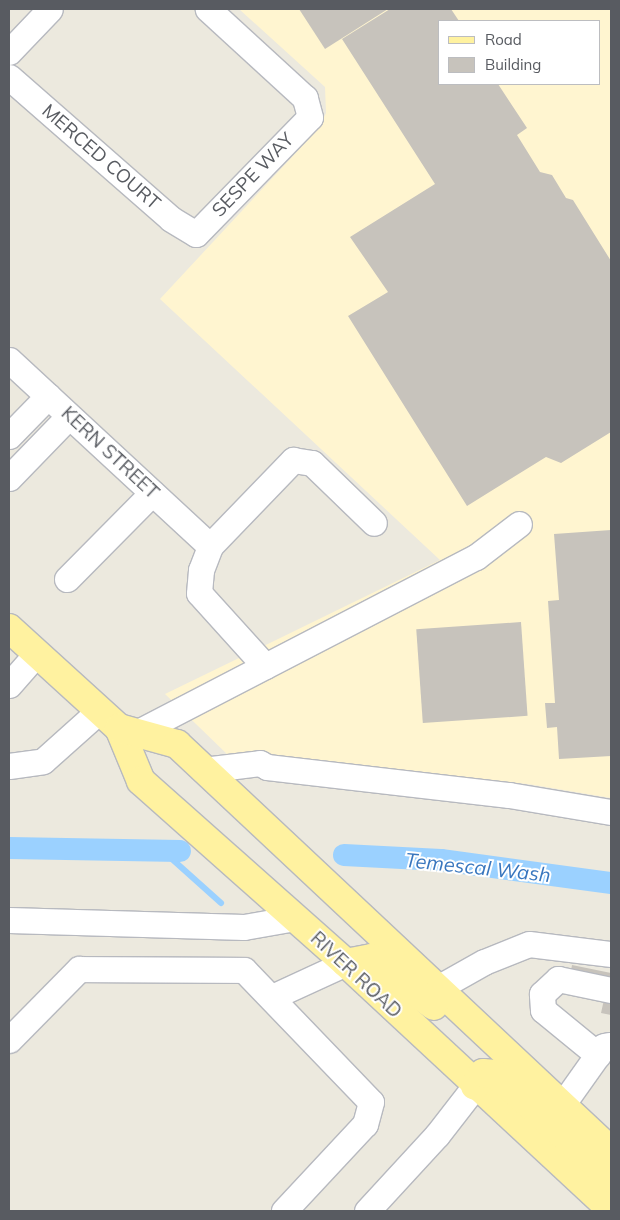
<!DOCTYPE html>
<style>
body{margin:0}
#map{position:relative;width:620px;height:1220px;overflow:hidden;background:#ece9de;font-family:Mulish,sans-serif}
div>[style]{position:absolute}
.commercial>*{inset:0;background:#fff5d0}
.stream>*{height:6px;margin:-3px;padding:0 3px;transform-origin:3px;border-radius:3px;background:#9bd1ff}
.canal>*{height:22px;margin:-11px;padding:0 11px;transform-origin:11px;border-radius:11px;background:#9bd1ff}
.building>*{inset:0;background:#c7c3bc;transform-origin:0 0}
.roads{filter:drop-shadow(1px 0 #b7b9bf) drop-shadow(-1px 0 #b7b9bf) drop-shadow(0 1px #b7b9bf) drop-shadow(0 -1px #b7b9bf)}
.minor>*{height:25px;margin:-12.5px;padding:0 12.5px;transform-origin:12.5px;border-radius:12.5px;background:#fff}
.major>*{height:28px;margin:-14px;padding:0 14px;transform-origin:14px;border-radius:14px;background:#fff2a0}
span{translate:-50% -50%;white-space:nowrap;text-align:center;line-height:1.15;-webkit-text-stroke:4px #fff;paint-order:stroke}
.street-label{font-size:19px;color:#585b61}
.water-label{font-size:20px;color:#3876be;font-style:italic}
.frame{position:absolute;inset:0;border:10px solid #585b61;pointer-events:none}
.legend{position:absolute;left:438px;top:20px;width:162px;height:65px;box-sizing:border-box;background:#fff;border:1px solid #bcbdc0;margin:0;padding:6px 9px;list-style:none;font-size:15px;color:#585b61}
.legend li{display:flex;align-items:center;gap:10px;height:25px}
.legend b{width:25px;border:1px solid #bcbdc0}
</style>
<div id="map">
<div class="commercial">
<i style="clip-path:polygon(evenodd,239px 9px,611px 9px,611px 798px,528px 784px,229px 756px,165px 694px,440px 560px,160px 299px,318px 129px,326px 113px,325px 87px,239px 9px,439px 21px,599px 21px,599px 84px,439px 84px,439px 21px)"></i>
</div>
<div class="stream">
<i style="left:163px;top:851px;width:78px;rotate:41.9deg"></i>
</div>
<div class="canal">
<i style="left:9px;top:848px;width:171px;rotate:1deg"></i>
<i style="left:344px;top:855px;width:97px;rotate:3deg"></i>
<i style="left:441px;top:860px;width:172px;rotate:7.7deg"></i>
</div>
<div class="building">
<i style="clip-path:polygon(299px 9px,388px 9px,325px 49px)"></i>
<i style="clip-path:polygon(390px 9px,451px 9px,459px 21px,439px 21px,439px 84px,498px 84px,527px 128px,517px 135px,540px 172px,552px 175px,566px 198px,573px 200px,611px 261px,611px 432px,561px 463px,546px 457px,467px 506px,348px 316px,388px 292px,350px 237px,435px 184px,342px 39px)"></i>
<i style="clip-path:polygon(611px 530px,611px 756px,559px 759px,557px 727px,547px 728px,545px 703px,555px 703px,548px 601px,559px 600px,554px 534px)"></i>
<i style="left:521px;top:622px;width:94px;height:105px;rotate:86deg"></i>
<i style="clip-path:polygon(572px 965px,611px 973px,611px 1015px,601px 1013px,605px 995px,568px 988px)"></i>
</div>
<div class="roads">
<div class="minor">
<i style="left:9px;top:52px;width:59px;rotate:-46.4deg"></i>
<i style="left:9px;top:77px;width:215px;rotate:41.2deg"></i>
<i style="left:171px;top:219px;width:29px;rotate:31deg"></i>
<i style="left:196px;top:234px;width:163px;rotate:-45.7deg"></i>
<i style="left:310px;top:117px;width:20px;rotate:-105deg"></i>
<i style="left:305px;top:98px;width:132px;rotate:-137.5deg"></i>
<i style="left:9px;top:360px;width:274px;rotate:42.8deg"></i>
<i style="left:9px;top:436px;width:56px;rotate:-45.7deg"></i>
<i style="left:9px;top:478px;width:86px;rotate:-45.9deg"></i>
<i style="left:67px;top:579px;width:121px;rotate:-45.3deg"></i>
<i style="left:265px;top:666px;width:98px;rotate:-132.1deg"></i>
<i style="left:199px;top:593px;width:23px;rotate:-85deg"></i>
<i style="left:201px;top:570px;width:26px;rotate:-69deg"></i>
<i style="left:210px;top:546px;width:120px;rotate:-46deg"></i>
<i style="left:293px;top:460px;width:19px;rotate:9deg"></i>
<i style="left:312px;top:463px;width:86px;rotate:44.1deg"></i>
<i style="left:9px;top:685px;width:43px;rotate:-48.8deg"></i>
<i style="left:138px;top:732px;width:381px;rotate:-27.4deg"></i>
<i style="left:476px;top:557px;width:54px;rotate:-37.5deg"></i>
<i style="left:9px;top:766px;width:34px;rotate:-8deg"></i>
<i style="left:43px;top:761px;width:76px;rotate:-41.8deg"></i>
<i style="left:203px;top:770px;width:57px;rotate:-7deg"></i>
<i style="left:260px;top:763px;width:8px;rotate:30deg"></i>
<i style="left:267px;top:767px;width:244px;rotate:6.6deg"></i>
<i style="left:509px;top:795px;width:103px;rotate:9.5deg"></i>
<i style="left:9px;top:920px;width:235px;rotate:1.7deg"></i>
<i style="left:244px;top:927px;width:52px;rotate:-10deg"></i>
<i style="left:436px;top:989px;width:55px;rotate:-29.4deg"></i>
<i style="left:484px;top:962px;width:48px;rotate:-21.8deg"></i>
<i style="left:529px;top:944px;width:83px;rotate:7deg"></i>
<i style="left:272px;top:997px;width:81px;rotate:-24.7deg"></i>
<i style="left:9px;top:1040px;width:100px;rotate:-45.4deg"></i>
<i style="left:79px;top:969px;width:165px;rotate:0.3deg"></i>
<i style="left:244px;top:970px;width:183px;rotate:46.1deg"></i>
<i style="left:371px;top:1102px;width:23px;rotate:105deg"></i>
<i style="left:365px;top:1124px;width:119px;rotate:133deg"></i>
<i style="left:598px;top:1055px;width:71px;rotate:-140.7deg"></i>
<i style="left:543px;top:1010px;width:16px;rotate:-94deg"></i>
<i style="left:542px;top:994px;width:22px;rotate:-43deg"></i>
<i style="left:558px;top:979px;width:54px;rotate:11.7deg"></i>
<i style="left:562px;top:1105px;width:72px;rotate:-54.6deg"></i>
<i style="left:604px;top:1046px;width:5px;rotate:-11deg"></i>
<i style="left:367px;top:1211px;width:103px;rotate:-47.4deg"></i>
<i style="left:437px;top:1135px;width:62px;rotate:-52.2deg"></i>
</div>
<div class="major">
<i style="left:9px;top:628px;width:149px;rotate:42.3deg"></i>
<i style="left:119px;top:728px;width:57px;rotate:67.5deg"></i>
<i style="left:141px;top:781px;width:274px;rotate:41.6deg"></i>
<i style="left:346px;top:963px;width:362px;rotate:42.9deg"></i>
<i style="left:119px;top:728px;width:60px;rotate:15.4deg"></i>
<i style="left:177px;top:744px;width:595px;rotate:43.16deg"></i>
<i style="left:346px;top:963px;width:25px;rotate:-11deg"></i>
<i style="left:371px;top:958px;width:79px;rotate:37.3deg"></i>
<i style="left:475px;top:1086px;width:15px;rotate:-58deg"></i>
<i style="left:483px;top:1073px;width:12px;rotate:5deg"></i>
<i style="left:495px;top:1074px;width:156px;rotate:41.9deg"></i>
</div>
</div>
<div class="street-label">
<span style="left:101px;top:157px;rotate:41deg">MERCED COURT</span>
<span style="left:253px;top:175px;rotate:-46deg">SESPE WAY</span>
<span style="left:110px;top:453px;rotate:43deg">KERN STREET</span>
<span style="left:356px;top:975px;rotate:43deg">RIVER ROAD</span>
</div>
<div class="water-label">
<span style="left:478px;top:867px;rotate:6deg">Temescal Wash</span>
</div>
<div class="frame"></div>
<ul class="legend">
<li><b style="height:6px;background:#fff2a0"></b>Road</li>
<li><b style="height:14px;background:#c7c3bc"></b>Building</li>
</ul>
</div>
